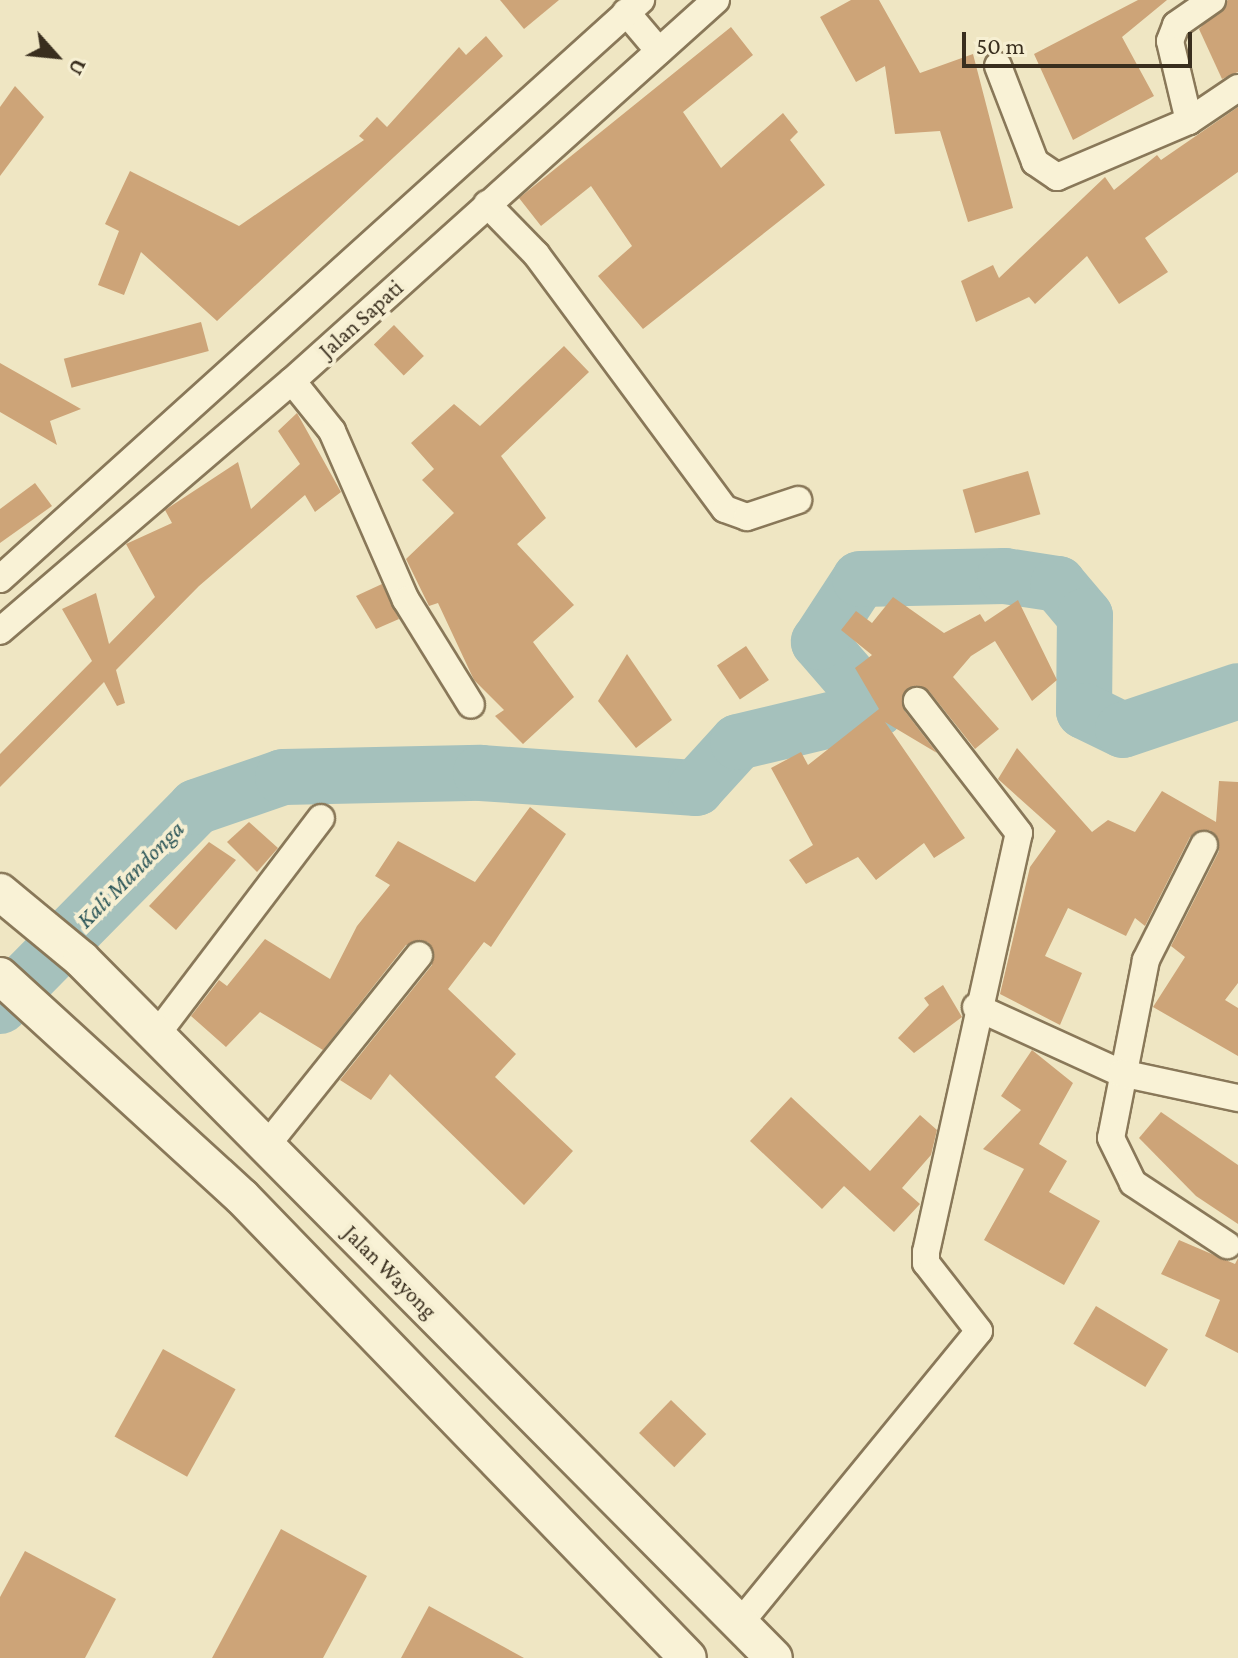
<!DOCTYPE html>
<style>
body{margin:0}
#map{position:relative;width:1238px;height:1658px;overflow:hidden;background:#efe6c3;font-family:"Crimson Pro",serif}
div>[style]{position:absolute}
.river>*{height:56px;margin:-28px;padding:0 28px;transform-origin:28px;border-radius:28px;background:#a5c1bc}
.building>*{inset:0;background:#cda478;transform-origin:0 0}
.roads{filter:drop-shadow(2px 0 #897859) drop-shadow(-2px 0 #897859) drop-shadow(0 2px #897859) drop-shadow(0 -2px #897859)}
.minor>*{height:26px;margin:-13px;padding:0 13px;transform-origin:13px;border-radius:13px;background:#f9f2d6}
.secondary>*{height:36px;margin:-18px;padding:0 18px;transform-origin:18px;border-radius:18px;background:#f9f2d6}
span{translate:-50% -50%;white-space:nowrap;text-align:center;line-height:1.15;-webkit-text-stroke:8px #f6efd2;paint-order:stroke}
.street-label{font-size:22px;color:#392e1e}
.water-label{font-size:24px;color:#2d5759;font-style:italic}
.north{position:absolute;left:16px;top:16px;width:80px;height:80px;-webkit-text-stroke:6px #f6efd2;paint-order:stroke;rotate:117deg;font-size:22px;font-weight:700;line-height:32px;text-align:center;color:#392e1e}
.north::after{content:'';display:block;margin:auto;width:28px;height:36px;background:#392e1e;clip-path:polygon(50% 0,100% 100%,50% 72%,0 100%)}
.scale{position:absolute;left:962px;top:32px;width:230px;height:36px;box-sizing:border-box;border:4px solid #392e1e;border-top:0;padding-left:10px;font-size:24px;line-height:28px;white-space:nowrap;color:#392e1e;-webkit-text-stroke:6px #f6efd2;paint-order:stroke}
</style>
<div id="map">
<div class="river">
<i style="left:0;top:1006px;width:279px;rotate:-45.4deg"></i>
<i style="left:196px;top:807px;width:92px;rotate:-19deg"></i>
<i style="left:283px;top:777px;width:198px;rotate:-1.2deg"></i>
<i style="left:481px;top:773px;width:216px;rotate:4deg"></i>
<i style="left:696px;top:788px;width:62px;rotate:-47.6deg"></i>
<i style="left:738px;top:742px;width:143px;rotate:-13.4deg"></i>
<i style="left:877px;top:709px;width:89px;rotate:-130.9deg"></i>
<i style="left:819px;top:642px;width:75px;rotate:-56.9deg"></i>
<i style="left:860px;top:579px;width:145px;rotate:-1.2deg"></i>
<i style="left:1005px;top:576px;width:54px;rotate:8.6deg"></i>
<i style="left:1058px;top:584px;width:42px;rotate:49.8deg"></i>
<i style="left:1085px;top:616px;width:95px;rotate:90.6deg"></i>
<i style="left:1084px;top:711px;width:43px;rotate:26deg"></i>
<i style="left:1123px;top:730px;width:121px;rotate:-18.7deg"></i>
</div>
<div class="building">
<i style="clip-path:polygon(500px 0,559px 0,524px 29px)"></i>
<i style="clip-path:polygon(851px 0,879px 0,920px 73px,973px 54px,1013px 208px,968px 222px,940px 131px,895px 134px,885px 66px,856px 82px,820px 17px)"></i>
<i style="clip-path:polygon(1138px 0,1167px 0,1122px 37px,1154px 96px,1073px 140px,1034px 54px)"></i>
<i style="clip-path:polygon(1228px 0,1238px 0,1238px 72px,1222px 79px,1199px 29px)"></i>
<i style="clip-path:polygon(731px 27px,753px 55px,683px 112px,721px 168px,783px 113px,798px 132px,790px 140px,825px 185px,643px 329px,598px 276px,632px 246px,591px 186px,541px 226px,519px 198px)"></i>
<i style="clip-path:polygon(486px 36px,503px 56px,217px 321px,141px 252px,124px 295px,98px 285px,119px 231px,105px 224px,130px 171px,239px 226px,364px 140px,359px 136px,377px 117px,387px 127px,459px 47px,466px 55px)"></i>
<i style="clip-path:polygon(15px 86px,44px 117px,0 176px,0 107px)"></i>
<i style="clip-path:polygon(1238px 107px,1238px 172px,1145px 238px,1168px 272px,1119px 304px,1087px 256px,1035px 304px,1029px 297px,976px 322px,961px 281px,993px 265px,999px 278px,1105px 177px,1114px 190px,1157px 155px,1161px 160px)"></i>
<i style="left:201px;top:322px;width:30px;height:142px;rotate:75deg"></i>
<i style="left:394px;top:325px;width:43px;height:28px;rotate:46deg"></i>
<i style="clip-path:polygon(564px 346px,589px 372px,501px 456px,546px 518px,517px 544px,574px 605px,533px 642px,574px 697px,523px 744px,495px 716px,504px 710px,474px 680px,438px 603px,429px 606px,406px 559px,454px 513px,422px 480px,434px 469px,411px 443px,454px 404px,480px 426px)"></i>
<i style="clip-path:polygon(0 363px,81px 409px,50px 421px,57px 445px,0 412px)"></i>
<i style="clip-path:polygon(297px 413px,341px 492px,315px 512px,305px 495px,199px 586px,116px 670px,125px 703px,117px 706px,104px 682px,0 787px,0 754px,92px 661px,62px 609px,96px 593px,109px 644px,155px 597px,126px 544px,172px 523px,165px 510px,238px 462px,251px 509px,300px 464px,278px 431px)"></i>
<i style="left:1028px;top:471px;width:45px;height:68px;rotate:74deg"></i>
<i style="clip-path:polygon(35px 483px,52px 506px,0 543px,0 509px)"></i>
<i style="clip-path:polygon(382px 584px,399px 619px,376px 629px,356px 596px)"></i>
<i style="clip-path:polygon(893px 597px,944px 633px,980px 614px,985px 622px,1018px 600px,1057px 680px,1032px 701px,995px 641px,971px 656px,953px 677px,999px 729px,975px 749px,929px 691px,907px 689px,904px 710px,937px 753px,885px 722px,965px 838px,934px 858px,924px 843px,876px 880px,858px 857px,806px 884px,789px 860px,813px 845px,771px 768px,801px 752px,808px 765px,879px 709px,855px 668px,872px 655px,841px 630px,856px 611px,872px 623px)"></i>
<i style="left:746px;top:646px;width:41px;height:35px;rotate:56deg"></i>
<i style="clip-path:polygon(627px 654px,672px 720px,636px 748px,598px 701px)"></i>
<i style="clip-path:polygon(1017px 748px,1092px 832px,1108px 820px,1135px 832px,1162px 791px,1216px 822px,1219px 781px,1238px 782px,1238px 983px,1225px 1000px,1238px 1008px,1238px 1056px,1153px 1007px,1185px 957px,1171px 946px,1219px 851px,1210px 830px,1190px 837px,1145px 926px,1135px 918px,1126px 936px,1068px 908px,1045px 956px,1082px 973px,1060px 1025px,1000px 994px,1030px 867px,1056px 831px,998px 779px)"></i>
<i style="clip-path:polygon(530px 807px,566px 834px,491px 947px,484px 942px,448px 989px,516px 1054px,495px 1077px,573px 1151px,524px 1205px,390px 1074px,371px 1100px,340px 1080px,432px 965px,428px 942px,406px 945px,323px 1050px,260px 1012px,226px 1047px,191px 1016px,219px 980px,227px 986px,265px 939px,330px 979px,357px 926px,390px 885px,375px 876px,398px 841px,475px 882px)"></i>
<i style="clip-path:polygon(249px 822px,278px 848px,257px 872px,227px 842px)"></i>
<i style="clip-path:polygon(209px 842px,236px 860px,176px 930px,149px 906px)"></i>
<i style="clip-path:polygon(943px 985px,962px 1017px,914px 1053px,898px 1038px,929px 1005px,924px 998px)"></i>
<i style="clip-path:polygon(1032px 1050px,1073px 1083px,1039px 1144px,1067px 1161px,1049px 1192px,1100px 1221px,1064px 1285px,984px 1240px,1024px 1169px,983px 1149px,1021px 1110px,1001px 1096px)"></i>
<i style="clip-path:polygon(791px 1097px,870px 1171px,920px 1115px,937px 1130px,931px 1155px,902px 1188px,920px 1204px,894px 1232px,844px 1186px,822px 1209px,750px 1141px)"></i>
<i style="clip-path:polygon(1161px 1112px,1238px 1165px,1238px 1224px,1196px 1196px,1139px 1138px)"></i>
<i style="clip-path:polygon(1179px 1240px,1235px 1264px,1238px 1258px,1238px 1353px,1205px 1336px,1220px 1300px,1161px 1274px)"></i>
<i style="left:1096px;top:1306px;width:84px;height:44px;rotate:31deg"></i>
<i style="left:163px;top:1349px;width:83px;height:100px;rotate:29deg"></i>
<i style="left:671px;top:1400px;width:49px;height:46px;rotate:44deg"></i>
<i style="clip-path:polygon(281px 1529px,367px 1576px,323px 1658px,212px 1658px)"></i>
<i style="clip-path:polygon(25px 1551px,116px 1599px,85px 1658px,0 1658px,0 1597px)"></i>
<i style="clip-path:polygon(429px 1606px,524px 1658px,401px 1658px)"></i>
</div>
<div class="roads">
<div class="minor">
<i style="left:626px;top:12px;width:51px;rotate:49.8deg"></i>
<i style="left:998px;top:66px;width:103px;rotate:68.9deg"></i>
<i style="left:1035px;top:162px;width:27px;rotate:34deg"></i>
<i style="left:1057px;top:177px;width:143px;rotate:-23deg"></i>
<i style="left:1189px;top:121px;width:82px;rotate:-103.4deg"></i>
<i style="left:1170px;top:41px;width:17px;rotate:-69deg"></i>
<i style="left:1176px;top:25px;width:44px;rotate:-34.8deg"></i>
<i style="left:1189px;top:121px;width:59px;rotate:-34deg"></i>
<i style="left:487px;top:204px;width:70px;rotate:45.6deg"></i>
<i style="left:536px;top:254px;width:317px;rotate:53.5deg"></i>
<i style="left:725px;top:509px;width:23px;rotate:20deg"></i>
<i style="left:747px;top:517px;width:54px;rotate:-18.4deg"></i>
<i style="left:292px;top:381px;width:64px;rotate:51.3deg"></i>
<i style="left:332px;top:431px;width:184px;rotate:66.4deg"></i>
<i style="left:406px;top:600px;width:123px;rotate:58.2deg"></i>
<i style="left:0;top:579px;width:864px;rotate:-42.09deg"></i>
<i style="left:0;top:631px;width:384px;rotate:-40.6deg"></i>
<i style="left:292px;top:381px;width:570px;rotate:-41.94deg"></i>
<i style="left:1204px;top:845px;width:129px;rotate:116.8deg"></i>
<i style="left:1146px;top:960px;width:181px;rotate:101.1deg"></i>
<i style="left:1111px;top:1138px;width:50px;rotate:63.9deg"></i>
<i style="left:1133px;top:1183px;width:113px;rotate:33.4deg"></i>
<i style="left:976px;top:1007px;width:159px;rotate:24.5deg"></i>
<i style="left:1121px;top:1073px;width:120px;rotate:12.1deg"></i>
<i style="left:157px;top:1034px;width:271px;rotate:-52.8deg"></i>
<i style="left:267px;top:1145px;width:243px;rotate:-51.3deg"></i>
<i style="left:740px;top:1623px;width:377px;rotate:-50.7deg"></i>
<i style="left:979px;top:1331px;width:86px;rotate:-127.9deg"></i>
<i style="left:926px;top:1263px;width:11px;rotate:-90deg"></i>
<i style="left:926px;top:1252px;width:429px;rotate:-77.5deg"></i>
<i style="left:1019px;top:833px;width:167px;rotate:-127.7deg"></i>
</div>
<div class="secondary">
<i style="left:0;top:892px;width:105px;rotate:39.6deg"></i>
<i style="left:81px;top:959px;width:984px;rotate:45.25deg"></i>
<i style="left:0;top:976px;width:328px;rotate:42.4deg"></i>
<i style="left:242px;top:1197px;width:641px;rotate:45.95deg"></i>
</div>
</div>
<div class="street-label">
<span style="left:361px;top:319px;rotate:-42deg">Jalan Sapati</span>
<span style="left:390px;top:1272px;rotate:45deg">Jalan Wayong</span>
</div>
<div class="water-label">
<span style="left:130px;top:874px;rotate:-45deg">Kali Mandonga</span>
</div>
<div class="north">U</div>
<div class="scale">50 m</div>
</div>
